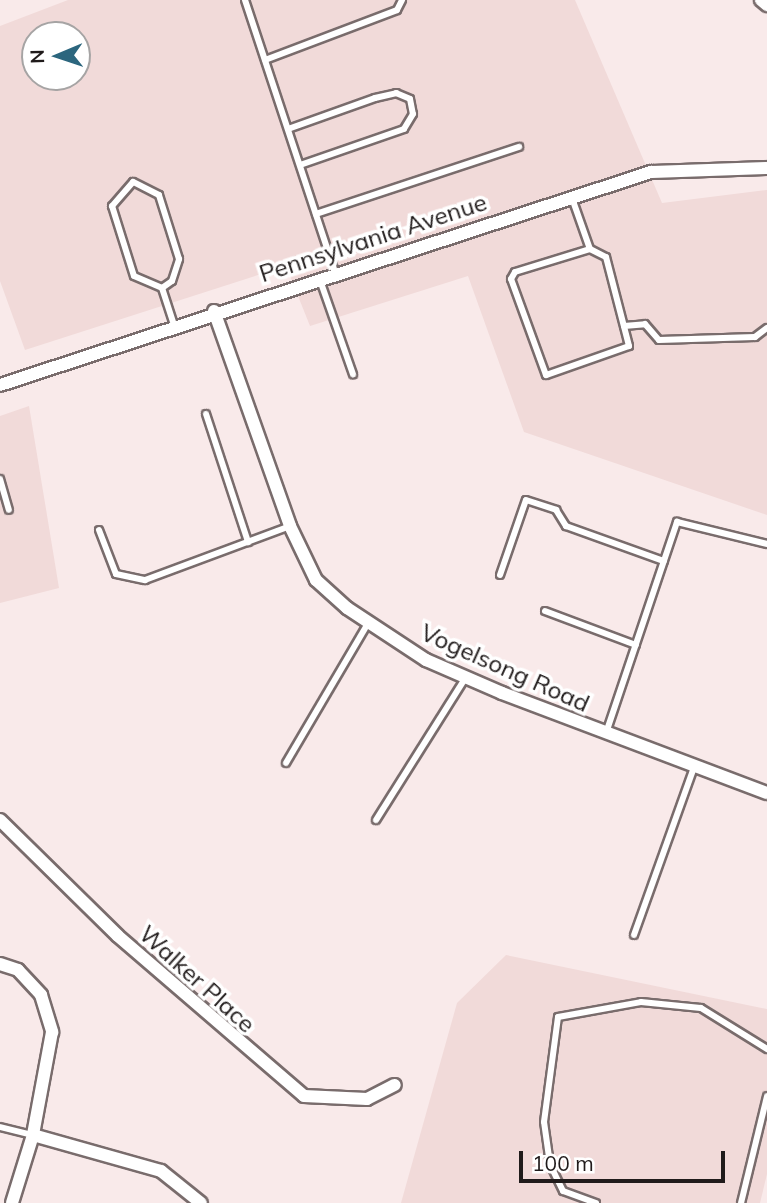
<!DOCTYPE html>
<style>
body{margin:0}
#map{position:relative;width:767px;height:1203px;overflow:hidden;background:#f9eaea;font-family:Mulish,sans-serif}
div>[style]{position:absolute}
.built>*{inset:0;background:#f1dad9}
.roads{filter:drop-shadow(2px 0 #796c6c) drop-shadow(-2px 0 #796c6c) drop-shadow(0 2px #796c6c) drop-shadow(0 -2px #796c6c)}
.service>*{height:6px;margin:-3px;padding:0 3px;transform-origin:3px;border-radius:3px;background:#fff}
.minor>*{height:12px;margin:-6px;padding:0 6px;transform-origin:6px;border-radius:6px;background:#fff}
span{translate:-50% -50%;white-space:nowrap;text-align:center;line-height:1.15;-webkit-text-stroke:7px #fff;paint-order:stroke}
.street-label{font-size:24px;color:#201b1b}
.north{position:absolute;left:21px;top:21px;width:70px;height:70px;box-sizing:border-box;background:#fff;border:2px solid #a6a4a4;border-radius:50%;rotate:268deg;font-size:19px;font-weight:700;line-height:28px;text-align:center;color:#201b1b}
.north::after{content:'';display:block;margin:auto;width:24px;height:32px;background:#2c667e;clip-path:polygon(50% 0,100% 100%,50% 72%,0 100%)}
.scale{position:absolute;left:519px;top:1151px;width:206px;height:32px;box-sizing:border-box;border:4px solid #201b1b;border-top:0;padding-left:9px;font-size:21px;line-height:24px;white-space:nowrap;color:#201b1b;-webkit-text-stroke:5px #fff;paint-order:stroke}
</style>
<div id="map">
<div class="built">
<i style="clip-path:polygon(evenodd,68px 0,575px 0,662px 203px,767px 190px,767px 515px,524px 432px,468px 276px,310px 326px,286px 266px,25px 350px,0 281px,0 26px,68px 0,35px 35px,77px 35px,77px 77px,35px 77px,35px 35px)"></i>
<i style="clip-path:polygon(29px 406px,59px 588px,0 603px,0 416px)"></i>
<i style="clip-path:polygon(506px 955px,767px 1009px,767px 1174px,760px 1203px,401px 1203px,457px 1003px)"></i>
</div>
<div class="roads">
<div class="service">
<i style="left:245px;top:0;width:287px;rotate:71.7deg"></i>
<i style="left:265px;top:60px;width:141px;rotate:-20.7deg"></i>
<i style="left:397px;top:10px;width:11px;rotate:-63deg"></i>
<i style="left:288px;top:129px;width:92px;rotate:-19.6deg"></i>
<i style="left:375px;top:98px;width:22px;rotate:-13deg"></i>
<i style="left:396px;top:93px;width:15px;rotate:23deg"></i>
<i style="left:410px;top:99px;width:15px;rotate:79deg"></i>
<i style="left:413px;top:114px;width:17px;rotate:121deg"></i>
<i style="left:404px;top:129px;width:110px;rotate:160.9deg"></i>
<i style="left:572px;top:198px;width:54px;rotate:70.6deg"></i>
<i style="left:590px;top:249px;width:18px;rotate:27deg"></i>
<i style="left:606px;top:257px;width:92px;rotate:75.5deg"></i>
<i style="left:629px;top:346px;width:88px;rotate:160.7deg"></i>
<i style="left:546px;top:375px;width:102px;rotate:-110deg"></i>
<i style="left:511px;top:279px;width:8px;rotate:-60deg"></i>
<i style="left:515px;top:272px;width:78px;rotate:-17deg"></i>
<i style="left:316px;top:214px;width:214px;rotate:-18.3deg"></i>
<i style="left:320px;top:280px;width:100px;rotate:70.7deg"></i>
<i style="left:162px;top:288px;width:12px;rotate:-35deg"></i>
<i style="left:172px;top:281px;width:23px;rotate:-72deg"></i>
<i style="left:179px;top:259px;width:67px;rotate:-107.4deg"></i>
<i style="left:159px;top:195px;width:29px;rotate:-153deg"></i>
<i style="left:133px;top:182px;width:32px;rotate:131deg"></i>
<i style="left:112px;top:206px;width:73px;rotate:72.6deg"></i>
<i style="left:134px;top:276px;width:30px;rotate:23deg"></i>
<i style="left:162px;top:288px;width:38px;rotate:72deg"></i>
<i style="left:624px;top:326px;width:21px;rotate:-5deg"></i>
<i style="left:645px;top:324px;width:21px;rotate:49deg"></i>
<i style="left:659px;top:340px;width:96px;rotate:-1.8deg"></i>
<i style="left:755px;top:337px;width:15px;rotate:-37deg"></i>
<i style="left:206px;top:414px;width:135px;rotate:71.8deg"></i>
<i style="left:0;top:479px;width:32px;rotate:74deg"></i>
<i style="left:99px;top:530px;width:47px;rotate:68.9deg"></i>
<i style="left:116px;top:574px;width:30px;rotate:12deg"></i>
<i style="left:145px;top:580px;width:155px;rotate:-20.4deg"></i>
<i style="left:500px;top:575px;width:79px;rotate:-70.9deg"></i>
<i style="left:526px;top:500px;width:32px;rotate:18deg"></i>
<i style="left:556px;top:510px;width:19px;rotate:58deg"></i>
<i style="left:566px;top:526px;width:104px;rotate:19.7deg"></i>
<i style="left:545px;top:611px;width:97px;rotate:20.5deg"></i>
<i style="left:606px;top:733px;width:223px;rotate:-71.4deg"></i>
<i style="left:677px;top:522px;width:93px;rotate:13.7deg"></i>
<i style="left:286px;top:763px;width:162px;rotate:-59.6deg"></i>
<i style="left:376px;top:820px;width:169px;rotate:-57.8deg"></i>
<i style="left:634px;top:935px;width:178px;rotate:-70.3deg"></i>
<i style="left:0;top:1127px;width:34px;rotate:14deg"></i>
<i style="left:596px;top:1203px;width:35px;rotate:-160deg"></i>
<i style="left:563px;top:1191px;width:30px;rotate:-116deg"></i>
<i style="left:550px;top:1164px;width:42px;rotate:-98.1deg"></i>
<i style="left:544px;top:1122px;width:106px;rotate:-82.4deg"></i>
<i style="left:558px;top:1017px;width:84px;rotate:-10.2deg"></i>
<i style="left:641px;top:1002px;width:60px;rotate:5.7deg"></i>
<i style="left:701px;top:1008px;width:78px;rotate:31.8deg"></i>
<i style="left:741px;top:1203px;width:110px;rotate:-76.3deg"></i>
</div>
<div class="minor">
<i style="left:761px;top:0;width:8px;rotate:40deg"></i>
<i style="left:214px;top:311px;width:228px;rotate:70.5deg"></i>
<i style="left:290px;top:526px;width:60px;rotate:64.3deg"></i>
<i style="left:316px;top:580px;width:42px;rotate:42.1deg"></i>
<i style="left:347px;top:608px;width:95px;rotate:33.4deg"></i>
<i style="left:426px;top:660px;width:83px;rotate:23.5deg"></i>
<i style="left:502px;top:693px;width:283px;rotate:20.7deg"></i>
<i style="left:0;top:385px;width:685px;rotate:-18.12deg"></i>
<i style="left:651px;top:172px;width:116px;rotate:-2deg"></i>
<i style="left:0;top:820px;width:165px;rotate:44.5deg"></i>
<i style="left:118px;top:936px;width:245px;rotate:40.7deg"></i>
<i style="left:304px;top:1096px;width:63px;rotate:2.7deg"></i>
<i style="left:367px;top:1099px;width:31px;rotate:-27deg"></i>
<i style="left:0;top:964px;width:19px;rotate:18deg"></i>
<i style="left:18px;top:970px;width:34px;rotate:47deg"></i>
<i style="left:41px;top:995px;width:39px;rotate:73deg"></i>
<i style="left:52px;top:1032px;width:105px;rotate:100.5deg"></i>
<i style="left:33px;top:1135px;width:71px;rotate:107.2deg"></i>
<i style="left:33px;top:1135px;width:133px;rotate:15.7deg"></i>
<i style="left:161px;top:1171px;width:51px;rotate:38.7deg"></i>
</div>
</div>
<div class="street-label">
<span style="left:373px;top:238px;rotate:-18deg">Pennsylvania Avenue</span>
<span style="left:505px;top:668px;rotate:24deg">Vogelsong Road</span>
<span style="left:197px;top:979px;rotate:42deg">Walker Place</span>
</div>
<div class="north">N</div>
<div class="scale">100 m</div>
</div>
